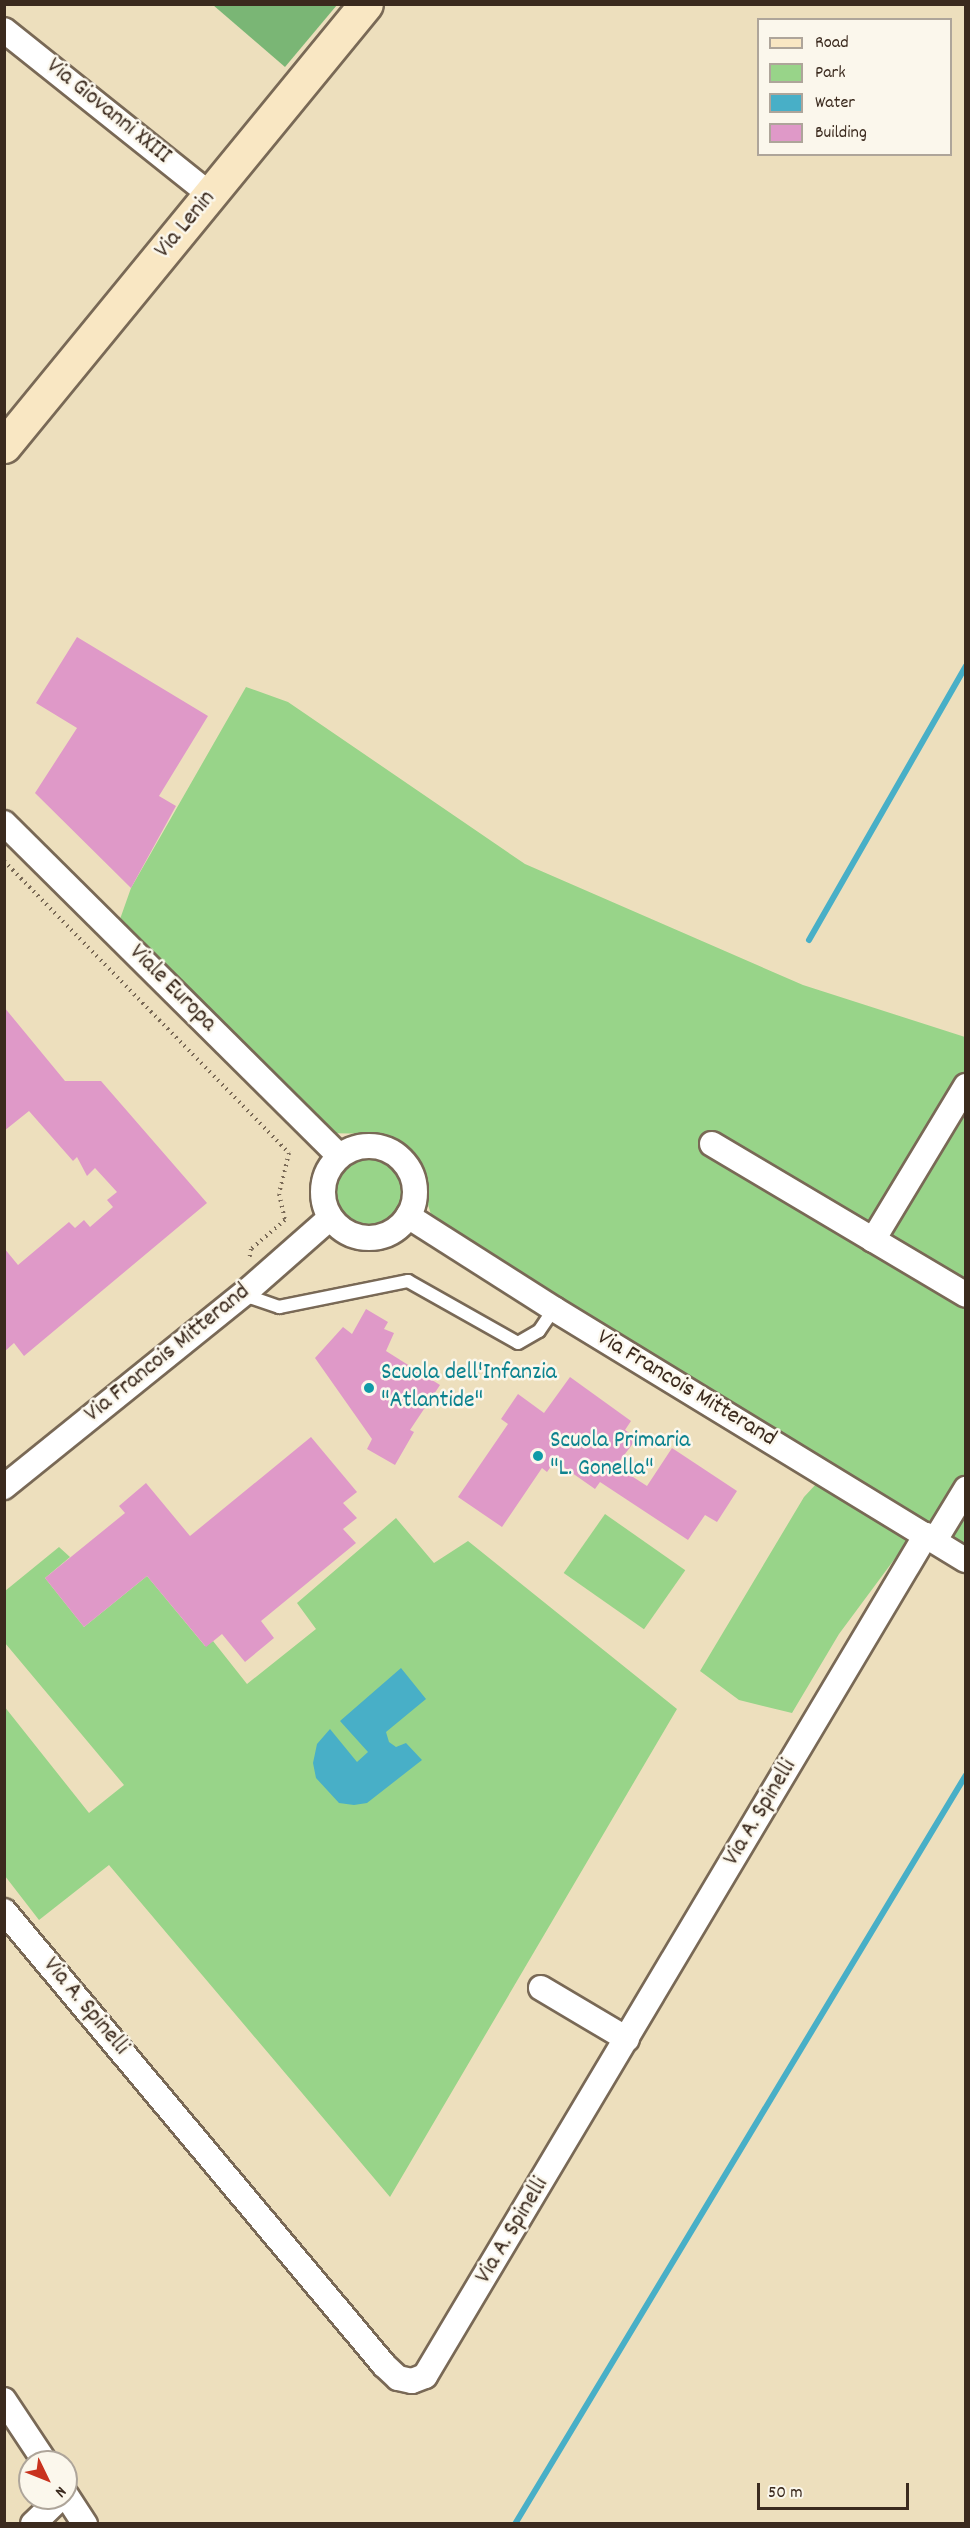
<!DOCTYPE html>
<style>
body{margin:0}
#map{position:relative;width:970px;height:2528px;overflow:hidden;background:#eddfbd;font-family:Dekko,sans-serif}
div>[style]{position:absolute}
.green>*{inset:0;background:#98d489;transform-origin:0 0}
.round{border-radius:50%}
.forest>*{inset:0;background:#7ab675}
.water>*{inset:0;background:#48afc7}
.stream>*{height:6px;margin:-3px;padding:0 3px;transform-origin:3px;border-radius:3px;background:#48afc7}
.building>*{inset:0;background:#df99c8}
.path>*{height:4px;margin-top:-2px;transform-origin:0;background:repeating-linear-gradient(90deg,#796956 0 1.5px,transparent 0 6px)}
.roads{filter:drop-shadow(2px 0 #796956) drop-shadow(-2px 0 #796956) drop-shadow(0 2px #796956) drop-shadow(0 -2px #796956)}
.service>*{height:12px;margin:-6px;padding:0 6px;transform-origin:6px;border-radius:6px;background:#fff}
.minor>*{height:24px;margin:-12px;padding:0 12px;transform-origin:12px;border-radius:12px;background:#fff}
.minor>.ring{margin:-12px;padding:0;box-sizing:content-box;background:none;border:24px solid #fff;border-radius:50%}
.secondary>*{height:33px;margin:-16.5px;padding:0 16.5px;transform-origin:16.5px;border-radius:16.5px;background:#f9e7c3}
.dots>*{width:16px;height:16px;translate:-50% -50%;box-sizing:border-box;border:3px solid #fbf7ec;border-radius:50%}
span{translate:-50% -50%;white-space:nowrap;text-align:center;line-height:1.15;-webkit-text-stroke:5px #fbf7ec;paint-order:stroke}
.street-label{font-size:24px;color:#3b2a1e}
.culture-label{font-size:24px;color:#0d838f}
.left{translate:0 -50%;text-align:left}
.frame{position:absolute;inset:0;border:6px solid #3b2a1e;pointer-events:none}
.legend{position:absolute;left:757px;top:18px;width:195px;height:138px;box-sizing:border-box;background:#fbf7ec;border:2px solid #aea59a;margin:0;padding:8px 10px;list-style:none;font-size:18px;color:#3b2a1e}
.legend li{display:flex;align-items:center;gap:12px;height:30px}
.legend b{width:30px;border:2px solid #aea59a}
.north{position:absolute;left:18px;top:2450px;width:60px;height:60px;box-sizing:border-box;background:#fbf7ec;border:2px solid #aea59a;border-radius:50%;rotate:133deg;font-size:16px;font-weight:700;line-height:24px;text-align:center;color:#3b2a1e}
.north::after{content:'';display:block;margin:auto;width:21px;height:27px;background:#c8321e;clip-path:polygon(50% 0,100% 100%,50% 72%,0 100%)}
.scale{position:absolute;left:757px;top:2483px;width:152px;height:27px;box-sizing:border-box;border:3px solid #3b2a1e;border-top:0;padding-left:8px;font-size:18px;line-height:21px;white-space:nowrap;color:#3b2a1e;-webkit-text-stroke:4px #fbf7ec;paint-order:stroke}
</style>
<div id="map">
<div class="green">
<i style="clip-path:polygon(246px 687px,288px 702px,525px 864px,803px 985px,965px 1037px,965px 1550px,922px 1522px,839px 1634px,792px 1713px,739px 1700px,700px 1671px,804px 1497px,832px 1467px,568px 1312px,432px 1218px,413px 1154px,385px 1134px,317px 1133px,119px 922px,131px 888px)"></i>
<i class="round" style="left:334px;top:1159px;width:68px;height:68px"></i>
<i style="left:605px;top:1514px;width:98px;height:72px;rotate:35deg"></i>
<i style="clip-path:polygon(396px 1518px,434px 1563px,468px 1541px,677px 1709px,390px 2197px,109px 1865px,39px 1920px,5px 1876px,4px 1706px,89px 1813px,124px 1785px,5px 1643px,5px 1591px,59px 1547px,70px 1557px,45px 1578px,84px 1627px,147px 1576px,205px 1646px,213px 1641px,247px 1684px,316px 1629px,297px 1603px)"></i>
</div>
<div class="forest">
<i style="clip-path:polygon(213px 5px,337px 5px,285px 67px)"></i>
</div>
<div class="water">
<i style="clip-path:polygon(401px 1668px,426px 1699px,386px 1732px,389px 1742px,396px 1747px,406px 1743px,422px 1760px,367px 1803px,354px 1805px,339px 1803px,316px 1778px,313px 1763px,317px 1744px,330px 1729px,357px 1762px,368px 1752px,340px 1721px)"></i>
</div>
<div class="stream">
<i style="left:809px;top:940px;width:316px;rotate:-60.2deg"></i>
<i style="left:515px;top:2524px;width:874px;rotate:-58.95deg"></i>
</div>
<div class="building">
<i style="clip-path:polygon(77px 637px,208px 716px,159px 796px,176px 806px,131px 888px,35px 793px,77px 728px,36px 703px)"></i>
<i style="clip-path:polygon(4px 1007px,65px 1081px,101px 1081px,207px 1203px,24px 1356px,14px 1343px,4px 1352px,4px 1248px,18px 1265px,69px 1222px,75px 1228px,84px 1220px,90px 1227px,113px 1207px,107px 1200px,117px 1192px,95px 1168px,87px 1176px,77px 1157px,73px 1161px,29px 1111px,4px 1131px)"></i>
<i style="clip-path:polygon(366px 1309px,388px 1322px,384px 1329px,394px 1333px,386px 1351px,440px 1385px,410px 1430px,414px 1432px,395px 1465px,367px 1449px,372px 1439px,315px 1358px,343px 1327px,352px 1334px)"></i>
<i style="clip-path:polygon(570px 1377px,631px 1421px,625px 1430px,637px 1438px,616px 1466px,647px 1486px,672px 1448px,737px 1491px,717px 1522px,705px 1515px,688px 1540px,600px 1482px,595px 1489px,555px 1461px,547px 1472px,542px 1468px,502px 1527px,458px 1497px,508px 1424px,501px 1419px,518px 1394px,544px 1413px)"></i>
<i style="clip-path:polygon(311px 1437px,357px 1492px,343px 1503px,357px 1518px,343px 1529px,356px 1543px,261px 1621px,274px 1638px,245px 1662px,222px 1634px,206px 1647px,147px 1576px,84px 1627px,45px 1578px,125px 1513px,119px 1506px,146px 1483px,190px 1536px)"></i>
</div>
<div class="path">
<i style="left:4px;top:861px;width:408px;rotate:45.7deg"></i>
<i style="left:289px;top:1153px;width:42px;rotate:103.7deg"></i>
<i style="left:279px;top:1194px;width:27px;rotate:77deg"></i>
<i style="left:285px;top:1220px;width:45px;rotate:139.5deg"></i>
<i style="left:251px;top:1249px;width:11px;rotate:100deg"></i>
</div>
<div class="roads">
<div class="service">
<i style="left:247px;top:1291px;width:9px;rotate:49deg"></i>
<i style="left:253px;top:1298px;width:28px;rotate:19deg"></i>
<i style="left:279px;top:1307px;width:132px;rotate:-11.4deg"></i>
<i style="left:408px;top:1281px;width:126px;rotate:29.4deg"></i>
<i style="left:518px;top:1343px;width:24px;rotate:-30deg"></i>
<i style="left:539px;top:1331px;width:27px;rotate:-56deg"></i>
</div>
<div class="minor">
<i style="left:4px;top:30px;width:265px;rotate:38.6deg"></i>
<i style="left:4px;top:823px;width:472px;rotate:44.8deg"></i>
<i style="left:712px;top:1144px;width:295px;rotate:30.7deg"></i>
<i class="ring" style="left:323px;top:1146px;width:68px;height:68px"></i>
<i style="left:408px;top:1216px;width:173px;rotate:32.5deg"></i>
<i style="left:554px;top:1309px;width:482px;rotate:31.4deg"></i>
<i style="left:873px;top:1240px;width:180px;rotate:-58.9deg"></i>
<i style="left:4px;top:1487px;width:312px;rotate:-38.9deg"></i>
<i style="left:247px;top:1291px;width:111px;rotate:-41.3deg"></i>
<i style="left:935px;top:1540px;width:60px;rotate:-58.7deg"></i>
<i style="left:4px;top:1911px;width:592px;rotate:50.07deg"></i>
<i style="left:384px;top:2365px;width:19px;rotate:43deg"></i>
<i style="left:398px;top:2378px;width:14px;rotate:12deg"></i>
<i style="left:412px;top:2381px;width:14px;rotate:-21deg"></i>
<i style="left:425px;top:2376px;width:979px;rotate:-59.22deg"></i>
<i style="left:541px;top:1988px;width:100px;rotate:30.7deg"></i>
<i style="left:4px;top:2400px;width:74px;rotate:56.5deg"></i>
<i style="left:66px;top:2495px;width:35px;rotate:57deg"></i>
<i style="left:33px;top:2524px;width:37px;rotate:-44deg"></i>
</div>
<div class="secondary">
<i style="left:4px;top:446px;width:571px;rotate:-50.68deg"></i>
</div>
</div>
<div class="dots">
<i style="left:369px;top:1388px;background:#0f9aa8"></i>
<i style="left:538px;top:1456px;background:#0f9aa8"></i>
</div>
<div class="street-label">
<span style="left:108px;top:112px;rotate:39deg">Via Giovanni XXIII</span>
<span style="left:186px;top:225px;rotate:-50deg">Via Lenin</span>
<span style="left:172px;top:989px;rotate:45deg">Viale Europa</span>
<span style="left:168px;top:1354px;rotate:-39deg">Via Francois Mitterand</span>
<span style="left:686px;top:1389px;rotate:31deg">Via Francois Mitterand</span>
<span style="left:761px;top:1813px;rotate:-59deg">Via A. Spinelli</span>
<span style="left:85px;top:2007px;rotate:50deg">Via A. Spinelli</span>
<span style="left:513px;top:2231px;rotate:-59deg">Via A. Spinelli</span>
</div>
<div class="culture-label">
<span class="left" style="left:381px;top:1388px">Scuola dell'Infanzia<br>"Atlantide"</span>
<span class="left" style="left:550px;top:1456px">Scuola Primaria<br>"L. Gonella"</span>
</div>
<div class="frame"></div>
<ul class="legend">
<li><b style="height:8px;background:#f9e7c3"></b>Road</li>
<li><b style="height:16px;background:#98d489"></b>Park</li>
<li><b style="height:16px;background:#48afc7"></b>Water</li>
<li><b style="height:16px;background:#df99c8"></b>Building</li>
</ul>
<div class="north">N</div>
<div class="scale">50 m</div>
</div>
